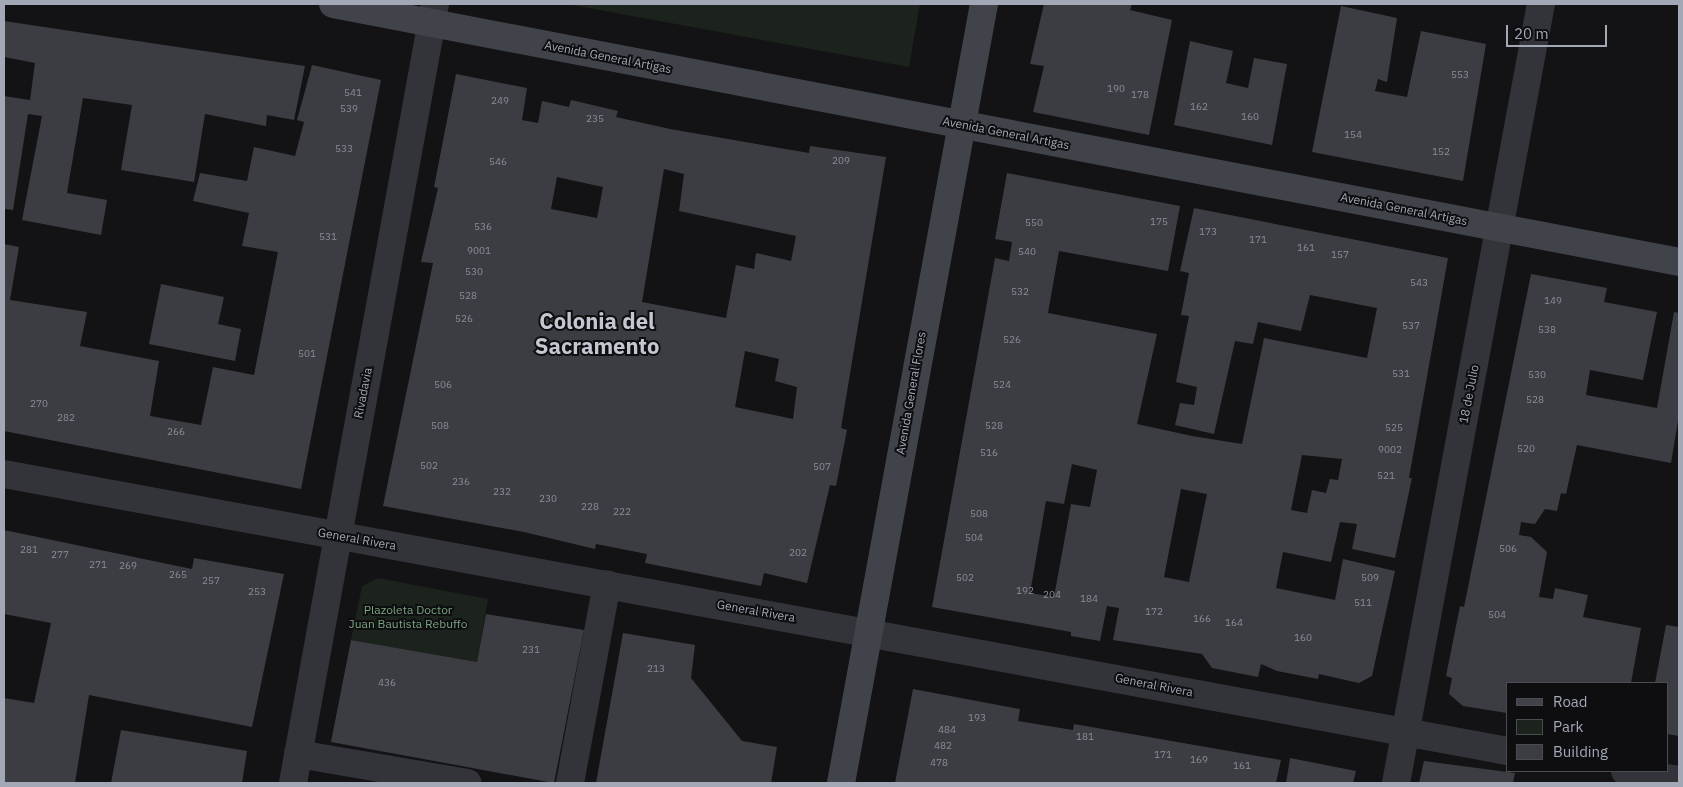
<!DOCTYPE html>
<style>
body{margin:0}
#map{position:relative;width:1683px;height:787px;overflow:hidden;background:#131315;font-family:"IBM Plex Sans",sans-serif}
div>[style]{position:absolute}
.green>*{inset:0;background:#1b231c}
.building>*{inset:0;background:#3c3d43}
.street>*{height:28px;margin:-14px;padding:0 14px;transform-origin:14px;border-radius:14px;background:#33343a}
.secondary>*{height:28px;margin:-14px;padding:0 14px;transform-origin:14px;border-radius:14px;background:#41434a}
span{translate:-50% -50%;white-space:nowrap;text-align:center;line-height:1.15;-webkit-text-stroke:4px #0e0e10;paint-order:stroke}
.number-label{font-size:10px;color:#898d9a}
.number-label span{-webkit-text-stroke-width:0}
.street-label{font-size:12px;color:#a3a8b7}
.park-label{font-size:12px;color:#78a47e}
.town-label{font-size:22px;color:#c4c7d2;font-weight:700}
.frame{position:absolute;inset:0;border:5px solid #a3a8b7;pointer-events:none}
.legend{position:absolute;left:1506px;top:682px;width:162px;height:90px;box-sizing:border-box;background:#0e0e10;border:1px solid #4a4c53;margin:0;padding:6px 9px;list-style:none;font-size:15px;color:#a3a8b7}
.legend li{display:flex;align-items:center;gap:10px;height:25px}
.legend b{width:25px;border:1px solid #4a4c53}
.scale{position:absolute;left:1506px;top:25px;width:101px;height:22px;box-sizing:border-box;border:2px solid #a3a8b7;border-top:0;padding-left:6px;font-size:15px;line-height:18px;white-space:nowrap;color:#a3a8b7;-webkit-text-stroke:4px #0e0e10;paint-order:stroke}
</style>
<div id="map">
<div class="green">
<i style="clip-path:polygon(567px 4px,920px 4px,909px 67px)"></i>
<i style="clip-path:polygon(378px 578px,488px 599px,477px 662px,351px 640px,362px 586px)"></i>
</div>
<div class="building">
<i style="clip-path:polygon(1044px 4px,1132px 4px,1130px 10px,1172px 20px,1149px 135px,1033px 112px,1044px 66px,1030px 64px)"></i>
<i style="clip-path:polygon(1341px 6px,1397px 18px,1387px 82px,1378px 79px,1375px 91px,1407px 97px,1421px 31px,1486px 44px,1463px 181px,1312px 152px)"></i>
<i style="clip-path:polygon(4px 21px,305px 66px,294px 120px,267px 115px,266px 126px,205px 114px,194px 182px,121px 170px,132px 105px,83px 98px,67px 193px,107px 200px,101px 235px,22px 220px,42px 116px,28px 114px,13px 210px,4px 209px,4px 96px,30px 100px,35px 63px,4px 57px)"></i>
<i style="clip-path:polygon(1190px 41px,1233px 51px,1226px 83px,1248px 88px,1254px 58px,1287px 64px,1272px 145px,1174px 125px)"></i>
<i style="clip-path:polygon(312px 65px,381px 80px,301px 489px,4px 431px,4px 244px,19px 247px,10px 300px,87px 312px,80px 346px,159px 361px,150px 416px,201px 425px,213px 367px,254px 375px,278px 252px,242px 246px,249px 213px,193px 201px,200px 173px,247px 181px,254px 147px,295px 156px,304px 122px,297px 120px)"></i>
<i style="clip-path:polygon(evenodd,456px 74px,527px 88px,522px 120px,538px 123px,542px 101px,569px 107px,571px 100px,618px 111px,616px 117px,670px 129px,809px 153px,810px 146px,886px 157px,841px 428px,847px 430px,836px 486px,830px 485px,807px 583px,764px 573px,761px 586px,645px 563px,647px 554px,596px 544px,595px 549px,524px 532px,383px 506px,433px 263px,421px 262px,438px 188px,434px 187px,456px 74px,664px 169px,684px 174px,679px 211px,796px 236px,791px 261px,756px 253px,754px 269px,736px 265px,726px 318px,642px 302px,664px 169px,456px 74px,557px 177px,603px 187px,597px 218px,551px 209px,557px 177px,456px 74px,745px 351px,779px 359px,775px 381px,797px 387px,793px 419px,735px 407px,745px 351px)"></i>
<i style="clip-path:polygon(evenodd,1007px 173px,1180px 206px,1168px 271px,1059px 251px,1048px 313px,1157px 334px,1137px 424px,1192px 436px,1242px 444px,1264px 338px,1367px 358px,1377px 308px,1310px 295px,1301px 331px,1258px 322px,1253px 344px,1235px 341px,1214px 434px,1175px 425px,1180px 403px,1194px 405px,1197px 387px,1176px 382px,1189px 316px,1181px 315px,1189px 273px,1180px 271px,1194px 208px,1448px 258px,1409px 478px,1412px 478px,1395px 558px,1352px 549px,1357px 524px,1340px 522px,1331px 562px,1283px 552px,1276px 588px,1335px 600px,1343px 559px,1395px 571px,1372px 676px,1359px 683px,1319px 674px,1318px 679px,1277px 671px,1261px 664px,1258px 677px,1212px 668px,1202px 654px,1113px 640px,1119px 608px,1107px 606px,1100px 641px,1071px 636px,1071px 632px,932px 607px,995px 258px,1009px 261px,1012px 242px,995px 239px,1007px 173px,1302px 455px,1342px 459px,1338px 480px,1330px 479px,1326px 493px,1312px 490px,1307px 513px,1291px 510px,1302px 455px,1007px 173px,1072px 464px,1097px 470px,1090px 507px,1071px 504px,1054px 597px,1030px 593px,1046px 501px,1064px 504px,1072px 464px,1007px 173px,1181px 489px,1207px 494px,1189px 582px,1164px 577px,1181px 489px)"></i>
<i style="clip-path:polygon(1531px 274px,1607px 288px,1604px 302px,1657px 312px,1643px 380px,1590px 370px,1586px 395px,1657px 408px,1674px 312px,1679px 313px,1679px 415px,1671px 463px,1577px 445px,1566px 494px,1561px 493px,1557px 511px,1545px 509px,1535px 524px,1521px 522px,1519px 535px,1531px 537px,1547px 552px,1539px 597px,1553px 599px,1555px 588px,1588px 595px,1583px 617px,1641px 628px,1631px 683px,1507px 683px,1507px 713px,1463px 706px,1449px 694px,1452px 678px,1446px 676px,1460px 606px,1464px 607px)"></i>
<i style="clip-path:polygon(161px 284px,224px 297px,218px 324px,241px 329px,235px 361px,149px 344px)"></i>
<i style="clip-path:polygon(4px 530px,192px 569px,194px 558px,284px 574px,252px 727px,89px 695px,75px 783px,4px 783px,4px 698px,34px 703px,51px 623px,4px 614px)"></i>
<i style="clip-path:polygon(486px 614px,584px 630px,554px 783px,331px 742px,351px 640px,477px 662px)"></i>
<i style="clip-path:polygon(1666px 625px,1679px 627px,1679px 736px,1667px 734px,1667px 683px,1655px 683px)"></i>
<i style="clip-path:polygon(623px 633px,695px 645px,691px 678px,742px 741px,777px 747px,771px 783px,596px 783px)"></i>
<i style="clip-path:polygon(913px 689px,1020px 709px,1018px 721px,1073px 730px,1074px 724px,1281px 760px,1276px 783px,895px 783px)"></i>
<i style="clip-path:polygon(121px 730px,247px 751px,242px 783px,111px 783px)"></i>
<i style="clip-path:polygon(1290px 758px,1356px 771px,1353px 783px,1286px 783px)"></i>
<i style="clip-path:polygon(1424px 761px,1515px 773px,1513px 783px,1419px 783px)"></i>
</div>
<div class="street">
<i style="left:4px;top:474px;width:1528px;rotate:10.44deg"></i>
<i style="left:298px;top:754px;width:172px;rotate:9.7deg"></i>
<i style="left:1625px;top:771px;width:55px;rotate:9.5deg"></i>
<i style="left:293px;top:783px;width:792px;rotate:-79.67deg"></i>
<i style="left:570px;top:783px;width:202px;rotate:-79.5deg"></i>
<i style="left:1396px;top:783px;width:792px;rotate:-79.46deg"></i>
</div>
<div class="secondary">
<i style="left:333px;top:4px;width:1371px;rotate:10.85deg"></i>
<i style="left:841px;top:783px;width:792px;rotate:-79.6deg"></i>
</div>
<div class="number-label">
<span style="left:1460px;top:75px">553</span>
<span style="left:1116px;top:89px">190</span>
<span style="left:353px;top:93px">541</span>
<span style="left:1140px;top:95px">178</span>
<span style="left:500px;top:101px">249</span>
<span style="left:1199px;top:107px">162</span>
<span style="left:349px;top:109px">539</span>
<span style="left:1250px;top:117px">160</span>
<span style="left:595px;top:119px">235</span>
<span style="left:1353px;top:135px">154</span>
<span style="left:344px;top:149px">533</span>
<span style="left:1441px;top:152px">152</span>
<span style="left:841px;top:161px">209</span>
<span style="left:498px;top:162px">546</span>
<span style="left:1159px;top:222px">175</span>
<span style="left:1034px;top:223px">550</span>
<span style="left:483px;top:227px">536</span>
<span style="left:1208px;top:232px">173</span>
<span style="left:328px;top:237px">531</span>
<span style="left:1258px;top:240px">171</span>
<span style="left:1306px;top:248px">161</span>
<span style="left:479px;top:251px">9001</span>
<span style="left:1027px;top:252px">540</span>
<span style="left:1340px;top:255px">157</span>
<span style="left:474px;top:272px">530</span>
<span style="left:1419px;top:283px">543</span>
<span style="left:1020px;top:292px">532</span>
<span style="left:468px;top:296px">528</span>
<span style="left:1553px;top:301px">149</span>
<span style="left:464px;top:319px">526</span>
<span style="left:1411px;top:326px">537</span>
<span style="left:1547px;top:330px">538</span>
<span style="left:1012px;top:340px">526</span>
<span style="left:307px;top:354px">501</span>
<span style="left:1401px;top:374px">531</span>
<span style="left:1537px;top:375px">530</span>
<span style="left:443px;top:385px">506</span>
<span style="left:1002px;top:385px">524</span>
<span style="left:1535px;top:400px">528</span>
<span style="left:39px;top:404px">270</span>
<span style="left:66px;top:418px">282</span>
<span style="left:440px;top:426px">508</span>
<span style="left:994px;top:426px">528</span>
<span style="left:1394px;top:428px">525</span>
<span style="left:176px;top:432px">266</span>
<span style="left:1526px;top:449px">520</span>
<span style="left:1390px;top:450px">9002</span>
<span style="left:989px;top:453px">516</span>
<span style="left:429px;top:466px">502</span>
<span style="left:822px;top:467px">507</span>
<span style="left:1386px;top:476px">521</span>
<span style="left:461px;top:482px">236</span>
<span style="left:502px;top:492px">232</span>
<span style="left:548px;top:499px">230</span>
<span style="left:590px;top:507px">228</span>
<span style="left:622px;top:512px">222</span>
<span style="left:979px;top:514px">508</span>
<span style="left:974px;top:538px">504</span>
<span style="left:1508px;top:549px">506</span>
<span style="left:29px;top:550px">281</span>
<span style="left:798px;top:553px">202</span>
<span style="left:60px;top:555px">277</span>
<span style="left:98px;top:565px">271</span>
<span style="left:128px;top:566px">269</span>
<span style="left:178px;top:575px">265</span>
<span style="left:965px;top:578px">502</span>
<span style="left:1370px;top:578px">509</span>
<span style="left:211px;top:581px">257</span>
<span style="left:1025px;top:591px">192</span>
<span style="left:257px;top:592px">253</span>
<span style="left:1052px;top:595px">204</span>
<span style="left:1089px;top:599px">184</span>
<span style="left:1363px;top:603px">511</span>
<span style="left:1154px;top:612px">172</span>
<span style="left:1497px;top:615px">504</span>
<span style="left:1202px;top:619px">166</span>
<span style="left:1234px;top:623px">164</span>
<span style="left:1303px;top:638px">160</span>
<span style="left:531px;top:650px">231</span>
<span style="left:656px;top:669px">213</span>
<span style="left:387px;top:683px">436</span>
<span style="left:977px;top:718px">193</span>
<span style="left:947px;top:730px">484</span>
<span style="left:1085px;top:737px">181</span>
<span style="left:943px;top:746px">482</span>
<span style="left:1163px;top:755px">171</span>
<span style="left:1199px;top:760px">169</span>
<span style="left:939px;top:763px">478</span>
<span style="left:1242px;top:766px">161</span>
</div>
<div class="street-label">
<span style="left:608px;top:57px;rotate:11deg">Avenida General Artigas</span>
<span style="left:1006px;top:133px;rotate:11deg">Avenida General Artigas</span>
<span style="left:1404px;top:209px;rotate:11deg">Avenida General Artigas</span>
<span style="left:363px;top:393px;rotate:-79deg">Rivadavia</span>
<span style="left:911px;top:393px;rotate:-80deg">Avenida General Flores</span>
<span style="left:1469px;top:394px;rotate:-79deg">18 de Julio</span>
<span style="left:357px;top:539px;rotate:10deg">General Rivera</span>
<span style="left:756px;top:611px;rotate:10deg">General Rivera</span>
<span style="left:1154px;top:685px;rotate:11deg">General Rivera</span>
</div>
<div class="park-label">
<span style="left:408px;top:617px">Plazoleta Doctor<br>Juan Bautista Rebuffo</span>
</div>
<div class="town-label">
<span style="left:597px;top:333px">Colonia del<br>Sacramento</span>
</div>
<div class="frame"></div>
<ul class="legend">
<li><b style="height:6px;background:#41434a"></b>Road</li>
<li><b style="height:14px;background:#1b231c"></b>Park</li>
<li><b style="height:14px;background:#3c3d43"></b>Building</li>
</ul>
<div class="scale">20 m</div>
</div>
